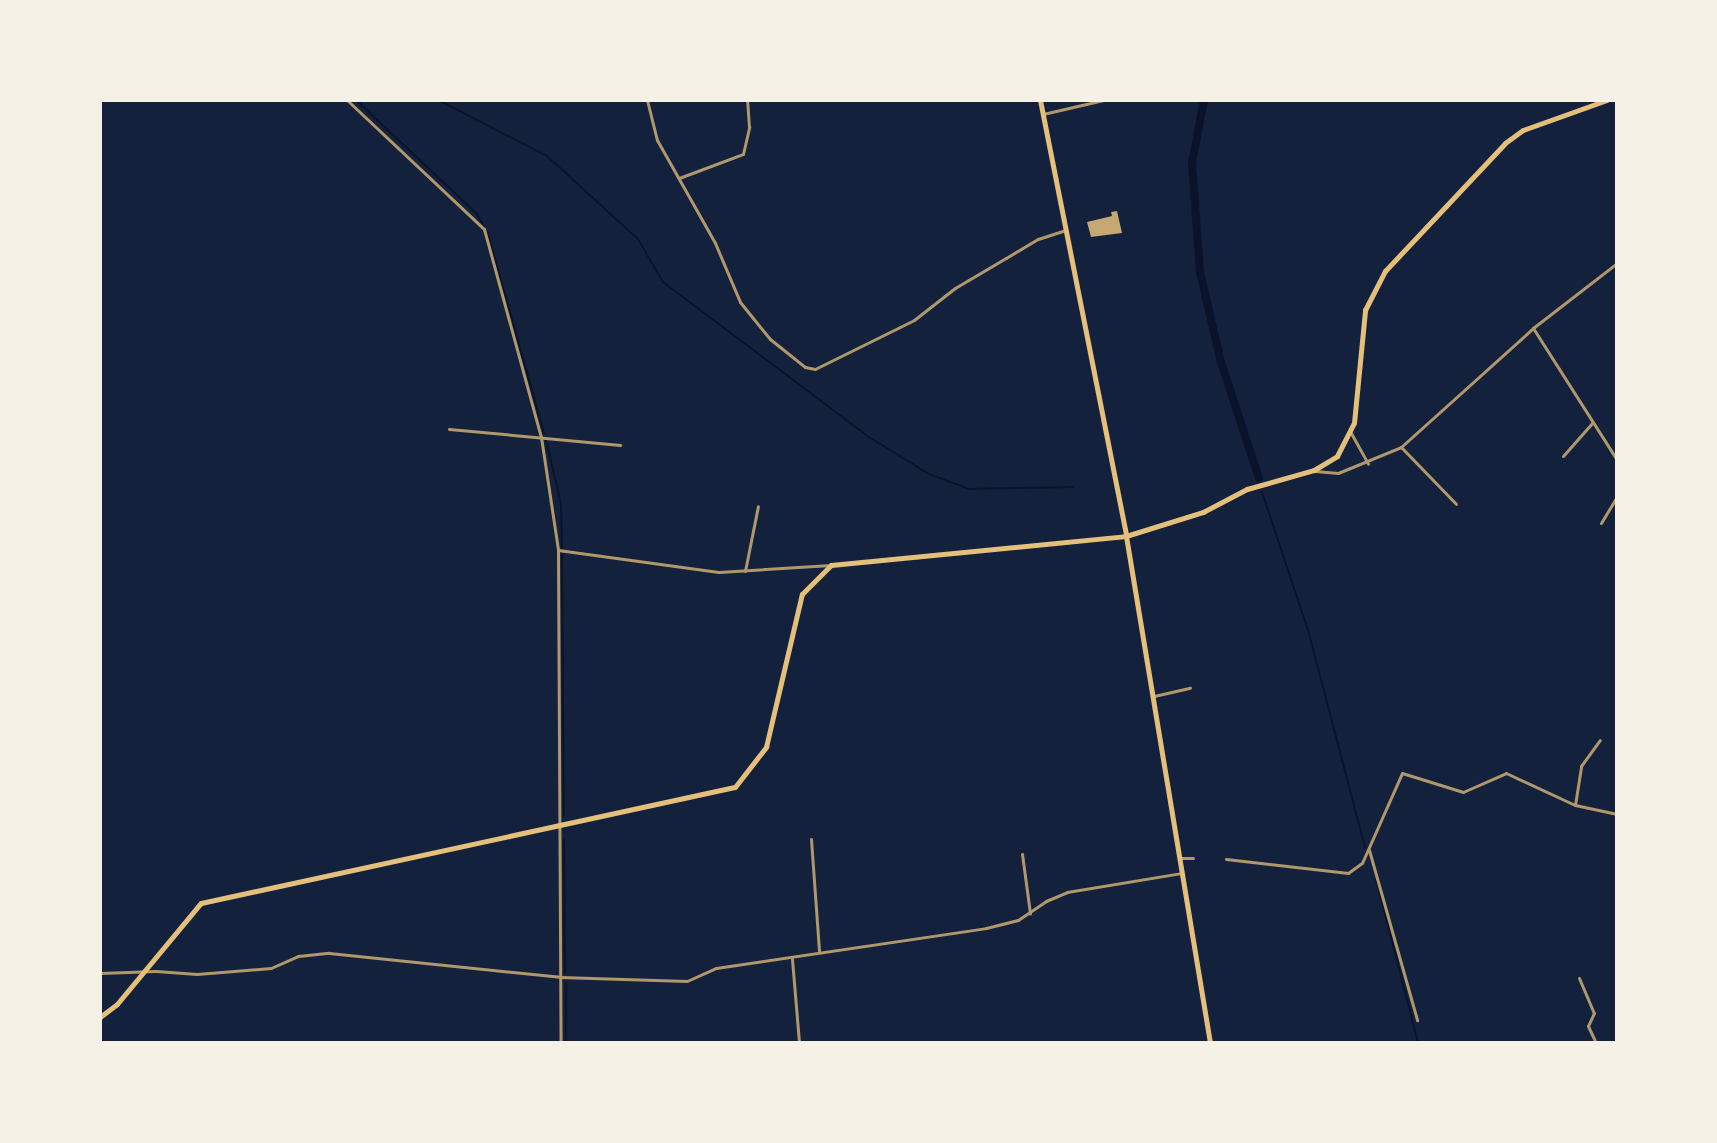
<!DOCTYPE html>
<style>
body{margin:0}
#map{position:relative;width:1717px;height:1143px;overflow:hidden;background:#14213d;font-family:Roboto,sans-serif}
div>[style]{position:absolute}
.stream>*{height:2px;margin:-1px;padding:0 1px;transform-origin:1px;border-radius:1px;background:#0b132b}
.canal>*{height:8px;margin:-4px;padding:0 4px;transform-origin:4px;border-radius:4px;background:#0b132b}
.building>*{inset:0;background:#c6a872}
.minor>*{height:3px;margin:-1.5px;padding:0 1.5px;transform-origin:1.5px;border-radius:1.5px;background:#b1986c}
.secondary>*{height:5px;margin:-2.5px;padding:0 2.5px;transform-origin:2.5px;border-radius:2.5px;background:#e5c07b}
.primary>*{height:5px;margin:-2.5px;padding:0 2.5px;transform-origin:2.5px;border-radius:2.5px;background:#e5c07b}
span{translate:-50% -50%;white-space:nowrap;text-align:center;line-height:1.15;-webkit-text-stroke:8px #f6f1e7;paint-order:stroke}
.frame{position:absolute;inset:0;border:102px solid #f6f1e7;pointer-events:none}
</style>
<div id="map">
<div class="stream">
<i style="left:356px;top:100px;width:166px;rotate:43.3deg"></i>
<i style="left:477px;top:214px;width:23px;rotate:61deg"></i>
<i style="left:488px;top:234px;width:207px;rotate:74.3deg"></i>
<i style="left:438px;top:100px;width:123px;rotate:27.2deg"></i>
<i style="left:547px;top:156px;width:123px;rotate:42.4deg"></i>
<i style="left:638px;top:239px;width:50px;rotate:59.8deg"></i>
<i style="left:663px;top:282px;width:258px;rotate:37deg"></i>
<i style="left:869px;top:437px;width:70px;rotate:31.7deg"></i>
<i style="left:929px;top:474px;width:43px;rotate:20.6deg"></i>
<i style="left:969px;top:489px;width:104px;rotate:-1.1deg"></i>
<i style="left:546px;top:440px;width:66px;rotate:76.8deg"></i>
<i style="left:561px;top:504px;width:44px;rotate:88.7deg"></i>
<i style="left:1262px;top:492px;width:145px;rotate:71.6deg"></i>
<i style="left:1308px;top:630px;width:225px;rotate:75.3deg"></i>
<i style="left:562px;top:554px;width:262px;rotate:89.6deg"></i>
<i style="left:564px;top:840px;width:132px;rotate:89.6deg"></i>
<i style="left:1376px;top:879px;width:169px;rotate:75.6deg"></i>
<i style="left:566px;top:983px;width:60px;rotate:90deg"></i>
</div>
<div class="canal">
<i style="left:1204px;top:100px;width:64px;rotate:100.8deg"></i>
<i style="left:1192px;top:163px;width:109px;rotate:85.8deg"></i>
<i style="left:1200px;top:272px;width:92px;rotate:76.9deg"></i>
<i style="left:1221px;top:362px;width:122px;rotate:71.9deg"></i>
</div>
<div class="building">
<i style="clip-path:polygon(1117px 211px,1122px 233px,1091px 237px,1087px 222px,1112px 216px,1111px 212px)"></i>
</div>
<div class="minor">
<i style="left:347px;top:100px;width:188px;rotate:43.3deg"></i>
<i style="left:484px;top:229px;width:216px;rotate:74.7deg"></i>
<i style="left:541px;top:437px;width:114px;rotate:81.4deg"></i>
<i style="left:558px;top:550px;width:493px;rotate:89.7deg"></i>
<i style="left:647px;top:100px;width:41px;rotate:76deg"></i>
<i style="left:657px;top:140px;width:118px;rotate:60.6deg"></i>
<i style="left:715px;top:243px;width:64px;rotate:67deg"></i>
<i style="left:740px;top:302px;width:48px;rotate:51deg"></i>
<i style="left:770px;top:339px;width:45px;rotate:38.7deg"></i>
<i style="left:805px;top:367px;width:10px;rotate:11deg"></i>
<i style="left:815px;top:369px;width:110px;rotate:-26.3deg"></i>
<i style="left:914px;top:320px;width:52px;rotate:-38deg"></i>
<i style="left:955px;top:288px;width:59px;rotate:-30.5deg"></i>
<i style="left:1006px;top:258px;width:37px;rotate:-31deg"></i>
<i style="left:1038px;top:239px;width:29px;rotate:-18deg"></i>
<i style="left:1043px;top:114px;width:62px;rotate:-13.1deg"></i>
<i style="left:679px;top:178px;width:68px;rotate:-20.6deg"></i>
<i style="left:743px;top:154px;width:28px;rotate:-77deg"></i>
<i style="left:749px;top:127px;width:27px;rotate:-94deg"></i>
<i style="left:1533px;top:328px;width:156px;rotate:57.5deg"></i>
<i style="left:449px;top:429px;width:172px;rotate:5.3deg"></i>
<i style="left:1351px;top:433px;width:35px;rotate:61deg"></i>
<i style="left:1401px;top:447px;width:79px;rotate:46deg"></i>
<i style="left:1563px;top:456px;width:45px;rotate:-48.6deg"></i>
<i style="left:1315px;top:471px;width:23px;rotate:5deg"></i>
<i style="left:1338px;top:473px;width:68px;rotate:-22.4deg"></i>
<i style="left:1401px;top:447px;width:178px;rotate:-42deg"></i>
<i style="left:1533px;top:328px;width:106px;rotate:-37.7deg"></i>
<i style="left:1601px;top:523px;width:31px;rotate:-59deg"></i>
<i style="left:558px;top:550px;width:162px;rotate:7.8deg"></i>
<i style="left:719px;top:572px;width:112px;rotate:-3.6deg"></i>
<i style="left:745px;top:571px;width:66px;rotate:-78.7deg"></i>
<i style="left:1154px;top:696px;width:37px;rotate:-13deg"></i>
<i style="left:1575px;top:805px;width:39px;rotate:-81deg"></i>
<i style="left:1581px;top:766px;width:32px;rotate:-54deg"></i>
<i style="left:811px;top:839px;width:112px;rotate:85.9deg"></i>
<i style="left:1369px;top:850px;width:177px;rotate:74.2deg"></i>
<i style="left:1022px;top:854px;width:60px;rotate:82.3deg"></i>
<i style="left:1179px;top:858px;width:14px"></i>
<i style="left:1226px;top:859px;width:123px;rotate:6.5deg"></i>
<i style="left:1348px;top:873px;width:17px;rotate:-36deg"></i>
<i style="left:1362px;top:863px;width:98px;rotate:-66deg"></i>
<i style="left:1402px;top:773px;width:64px;rotate:17.3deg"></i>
<i style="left:1463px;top:792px;width:47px;rotate:-23.8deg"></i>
<i style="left:1506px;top:773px;width:76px;rotate:24.9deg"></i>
<i style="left:1575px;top:805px;width:43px;rotate:12.1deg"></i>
<i style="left:792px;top:959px;width:84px;rotate:85.2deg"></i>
<i style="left:100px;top:973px;width:56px;rotate:-2deg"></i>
<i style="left:156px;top:971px;width:41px;rotate:4.2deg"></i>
<i style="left:197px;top:974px;width:74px;rotate:-4.6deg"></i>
<i style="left:271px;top:968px;width:30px;rotate:-24deg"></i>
<i style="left:298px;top:956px;width:31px;rotate:-6deg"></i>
<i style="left:329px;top:953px;width:232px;rotate:5.9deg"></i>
<i style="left:560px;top:977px;width:127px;rotate:1.8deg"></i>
<i style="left:687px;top:981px;width:32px;rotate:-24deg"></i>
<i style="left:716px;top:968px;width:273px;rotate:-8.4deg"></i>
<i style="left:986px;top:928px;width:33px;rotate:-14deg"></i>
<i style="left:1018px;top:920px;width:34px;rotate:-34deg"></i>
<i style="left:1046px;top:901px;width:23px;rotate:-23deg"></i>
<i style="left:1067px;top:892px;width:117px;rotate:-9.4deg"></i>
<i style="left:1579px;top:978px;width:38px;rotate:67deg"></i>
<i style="left:1594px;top:1013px;width:14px;rotate:115deg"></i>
<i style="left:1588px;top:1026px;width:19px;rotate:65deg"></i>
</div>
<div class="secondary">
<i style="left:100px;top:1017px;width:21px;rotate:-37deg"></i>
<i style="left:117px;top:1004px;width:131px;rotate:-50.3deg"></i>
<i style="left:201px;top:903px;width:546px;rotate:-12.26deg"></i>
<i style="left:735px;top:787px;width:51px;rotate:-52.2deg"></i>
<i style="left:766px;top:747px;width:157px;rotate:-76.8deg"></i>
<i style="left:802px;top:594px;width:41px;rotate:-45deg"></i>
<i style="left:831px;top:565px;width:296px;rotate:-5.6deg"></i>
</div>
<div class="primary">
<i style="left:1040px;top:100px;width:444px;rotate:78.8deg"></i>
<i style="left:1126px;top:536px;width:514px;rotate:80.59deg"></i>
<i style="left:1126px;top:536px;width:81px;rotate:-17.3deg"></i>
<i style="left:1203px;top:512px;width:50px;rotate:-27.6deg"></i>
<i style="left:1247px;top:489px;width:70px;rotate:-15.8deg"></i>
<i style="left:1314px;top:470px;width:27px;rotate:-31deg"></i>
<i style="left:1337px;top:456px;width:37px;rotate:-63deg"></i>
<i style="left:1354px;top:423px;width:114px;rotate:-84.4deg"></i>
<i style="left:1365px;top:310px;width:44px;rotate:-62.9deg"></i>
<i style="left:1385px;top:271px;width:175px;rotate:-46.8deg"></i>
<i style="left:1505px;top:143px;width:22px;rotate:-36deg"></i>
<i style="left:1523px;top:130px;width:89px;rotate:-19.7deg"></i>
</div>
<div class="frame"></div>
</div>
